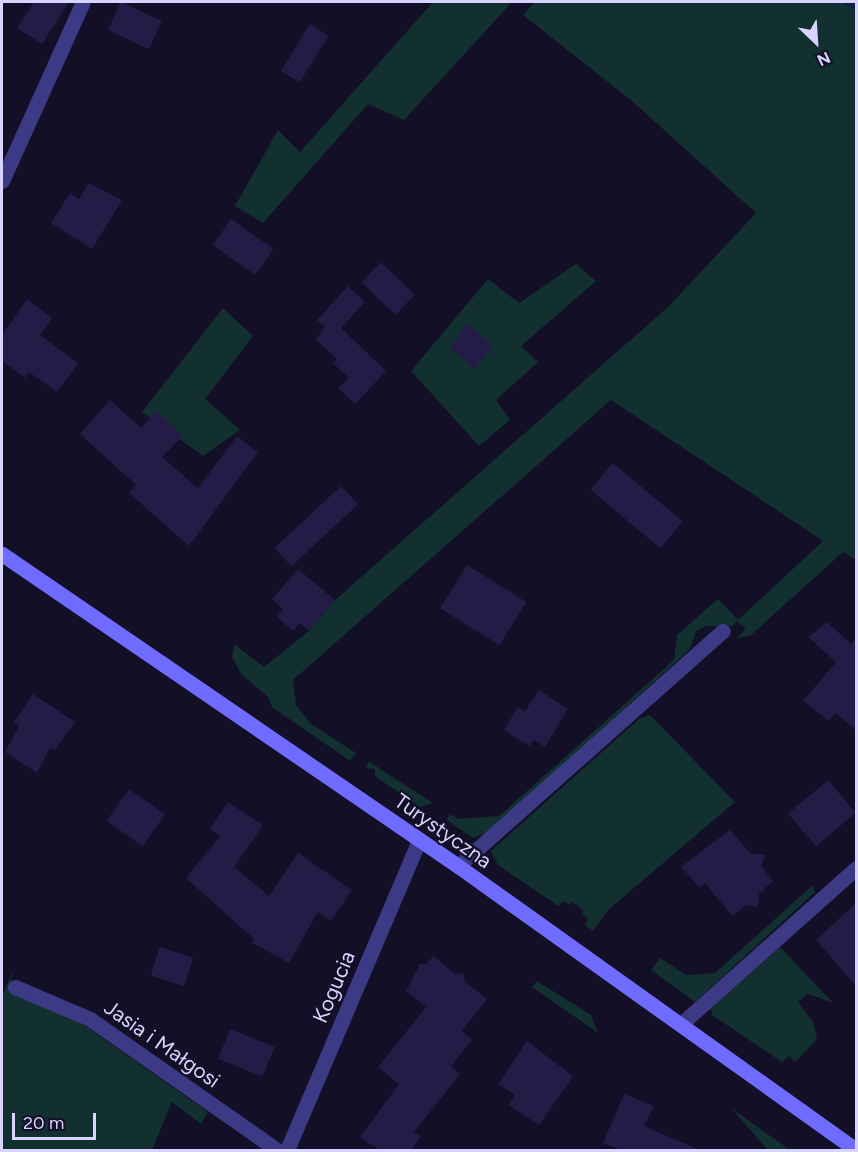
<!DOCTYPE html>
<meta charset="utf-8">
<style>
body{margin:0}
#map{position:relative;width:858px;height:1152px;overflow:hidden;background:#130f26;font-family:Figtree,sans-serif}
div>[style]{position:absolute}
.green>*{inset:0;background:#12302f}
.stream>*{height:8px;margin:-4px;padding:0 4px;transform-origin:4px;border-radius:4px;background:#0c2248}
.building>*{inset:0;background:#241b47;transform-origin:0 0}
.minor>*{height:15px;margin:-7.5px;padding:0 7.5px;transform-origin:7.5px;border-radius:7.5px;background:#3d3a85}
.secondary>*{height:15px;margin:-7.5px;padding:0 7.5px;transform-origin:7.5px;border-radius:7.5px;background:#6f6bff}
span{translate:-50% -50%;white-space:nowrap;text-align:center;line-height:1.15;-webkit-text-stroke:4.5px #130f26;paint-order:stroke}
.street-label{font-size:21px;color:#d9d4ff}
.frame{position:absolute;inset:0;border:3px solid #d9d4ff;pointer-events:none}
.north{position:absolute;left:786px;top:12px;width:60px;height:60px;-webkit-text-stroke:4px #130f26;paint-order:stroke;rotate:155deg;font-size:16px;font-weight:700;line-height:24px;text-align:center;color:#d9d4ff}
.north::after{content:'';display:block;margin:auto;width:21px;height:27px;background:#d9d4ff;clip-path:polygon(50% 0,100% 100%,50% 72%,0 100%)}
.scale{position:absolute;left:12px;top:1113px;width:84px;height:27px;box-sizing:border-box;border:3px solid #d9d4ff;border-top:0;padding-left:8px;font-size:18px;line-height:21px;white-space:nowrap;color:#d9d4ff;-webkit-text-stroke:4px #130f26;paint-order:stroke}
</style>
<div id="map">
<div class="green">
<i style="clip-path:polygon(433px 2px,512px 2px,404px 120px,368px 104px,263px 223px,235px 206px,278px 130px,300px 152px)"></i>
<i style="clip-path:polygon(535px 2px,856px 2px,856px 560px,843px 552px,751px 635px,735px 639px,746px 629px,737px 621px,733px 626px,706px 626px,697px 630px,689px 650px,490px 831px,473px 838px,447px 820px,450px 814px,458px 819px,499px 816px,674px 660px,677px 635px,718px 599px,738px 620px,823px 541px,611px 400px,293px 680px,296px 705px,311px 724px,356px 753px,350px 761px,272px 707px,268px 697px,241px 674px,232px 657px,234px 644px,264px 667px,309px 631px,335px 600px,668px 307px,756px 213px,632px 101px,523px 15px)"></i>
<i style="clip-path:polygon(576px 264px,596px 281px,521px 346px,538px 362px,496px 400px,510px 420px,479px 446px,411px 371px,488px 279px,519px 303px)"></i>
<i style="clip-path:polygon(223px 308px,253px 336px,205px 399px,240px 430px,203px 456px,142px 412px)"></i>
<i style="clip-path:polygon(650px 715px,735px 802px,608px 910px,593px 931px,585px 925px,588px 918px,582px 914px,583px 910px,572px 902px,570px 905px,563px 901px,558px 906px,498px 865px,491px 851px,639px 719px)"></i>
<i style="clip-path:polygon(369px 761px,380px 769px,433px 803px,420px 807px,375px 776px,375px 769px,366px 768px)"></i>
<i style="clip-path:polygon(813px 885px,815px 892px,695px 1002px,651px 970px,660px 958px,686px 975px,715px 973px)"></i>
<i style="clip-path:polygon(780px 947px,833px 1003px,808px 994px,798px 1002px,813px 1022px,817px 1039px,795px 1062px,789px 1056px,782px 1062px,712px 1015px,711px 1008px)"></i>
<i style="clip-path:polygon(13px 970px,9px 990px,84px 1025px,208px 1112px,201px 1124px,172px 1102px,152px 1150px,2px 1150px,2px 997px)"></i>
<i style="clip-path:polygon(537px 981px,591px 1015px,598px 1033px,532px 987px)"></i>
<i style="clip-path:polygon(731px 1108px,790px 1150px,768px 1150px)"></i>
</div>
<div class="stream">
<i style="left:848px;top:2px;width:9px;rotate:27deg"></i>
</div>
<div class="building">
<i style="clip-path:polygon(34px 2px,69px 2px,42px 44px,17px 28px)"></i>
<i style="left:121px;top:2px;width:45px;height:31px;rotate:25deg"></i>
<i style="left:310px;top:24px;width:22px;height:55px;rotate:32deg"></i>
<i style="clip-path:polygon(89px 183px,122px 200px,92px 249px,51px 223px,70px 193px,79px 199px)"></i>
<i style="left:231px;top:219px;width:52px;height:32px;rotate:35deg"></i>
<i style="left:381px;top:262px;width:47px;height:28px;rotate:44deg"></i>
<i style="clip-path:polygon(348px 286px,365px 302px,341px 328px,386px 371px,355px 404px,338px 388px,349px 378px,333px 363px,337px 359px,316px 340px,325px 326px,317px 320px)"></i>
<i style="clip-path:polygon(27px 299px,52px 318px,40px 335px,78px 363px,57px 392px,29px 372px,25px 378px,2px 361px,2px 335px)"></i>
<i style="clip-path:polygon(468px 323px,492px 346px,474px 369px,450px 347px)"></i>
<i style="clip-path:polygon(110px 400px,141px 428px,156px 411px,183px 436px,162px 457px,198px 488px,237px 436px,258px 452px,189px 546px,129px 493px,136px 485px,80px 434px)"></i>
<i style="left:613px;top:463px;width:91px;height:35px;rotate:40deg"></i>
<i style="left:341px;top:486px;width:25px;height:91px;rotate:47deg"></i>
<i style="left:467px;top:565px;width:70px;height:51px;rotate:32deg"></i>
<i style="clip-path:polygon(298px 569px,335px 600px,309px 631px,300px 623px,293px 631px,277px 617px,283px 609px,272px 599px)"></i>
<i style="clip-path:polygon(827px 622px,851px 644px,856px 638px,856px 731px,836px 713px,829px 721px,803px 701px,836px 662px,808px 637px)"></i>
<i style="clip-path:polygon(539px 690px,568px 709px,545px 747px,534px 740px,529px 746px,504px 730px,518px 707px,525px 711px)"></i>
<i style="clip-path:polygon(33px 694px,75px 722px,55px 750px,50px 747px,37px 773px,5px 752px,19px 726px,14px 722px)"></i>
<i style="left:828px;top:780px;width:43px;height:52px;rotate:50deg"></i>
<i style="left:129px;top:789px;width:44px;height:39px;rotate:35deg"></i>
<i style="clip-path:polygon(228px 802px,263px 825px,234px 867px,269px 896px,298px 853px,352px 890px,331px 921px,318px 912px,289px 963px,252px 943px,254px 939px,186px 878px,220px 836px,210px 829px)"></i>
<i style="clip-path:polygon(730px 830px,750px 853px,765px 855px,761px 866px,773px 881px,759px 894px,758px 907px,746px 905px,732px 916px,705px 883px,700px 888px,681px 867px)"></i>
<i style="clip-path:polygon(856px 903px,856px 986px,816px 940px)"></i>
<i style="left:160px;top:947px;width:35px;height:30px;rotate:18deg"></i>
<i style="clip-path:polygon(433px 956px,455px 974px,464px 973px,465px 982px,487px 999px,462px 1031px,472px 1040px,451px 1066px,460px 1074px,414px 1132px,421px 1137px,411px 1150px,379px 1150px,360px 1137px,399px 1084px,378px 1067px,426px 1007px,406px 991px,420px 964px,427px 964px)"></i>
<i style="left:230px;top:1029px;width:48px;height:32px;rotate:22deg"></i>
<i style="clip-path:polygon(527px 1041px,573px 1076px,539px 1125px,508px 1105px,515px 1095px,498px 1084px)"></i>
<i style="clip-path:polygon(624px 1094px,654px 1106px,644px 1126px,700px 1150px,621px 1150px,603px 1143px)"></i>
</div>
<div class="minor">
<i style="left:2px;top:181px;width:196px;rotate:-65.7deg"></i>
<i style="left:458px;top:866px;width:354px;rotate:-41.6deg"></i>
<i style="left:15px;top:987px;width:82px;rotate:23.1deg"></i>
<i style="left:90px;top:1019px;width:228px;rotate:35deg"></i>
<i style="left:681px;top:1024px;width:234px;rotate:-41.7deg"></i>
<i style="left:287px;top:1150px;width:337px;rotate:-66.9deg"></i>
</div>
<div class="secondary">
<i style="left:2px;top:554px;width:553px;rotate:34.38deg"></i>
<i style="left:458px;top:866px;width:489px;rotate:35.5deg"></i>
</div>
<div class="street-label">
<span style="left:443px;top:831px;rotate:35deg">Turystyczna</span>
<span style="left:334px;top:987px;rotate:-67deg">Kogucia</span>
<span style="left:162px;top:1044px;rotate:35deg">Jasia i Małgosi</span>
</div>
<div class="frame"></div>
<div class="north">N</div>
<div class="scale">20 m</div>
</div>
